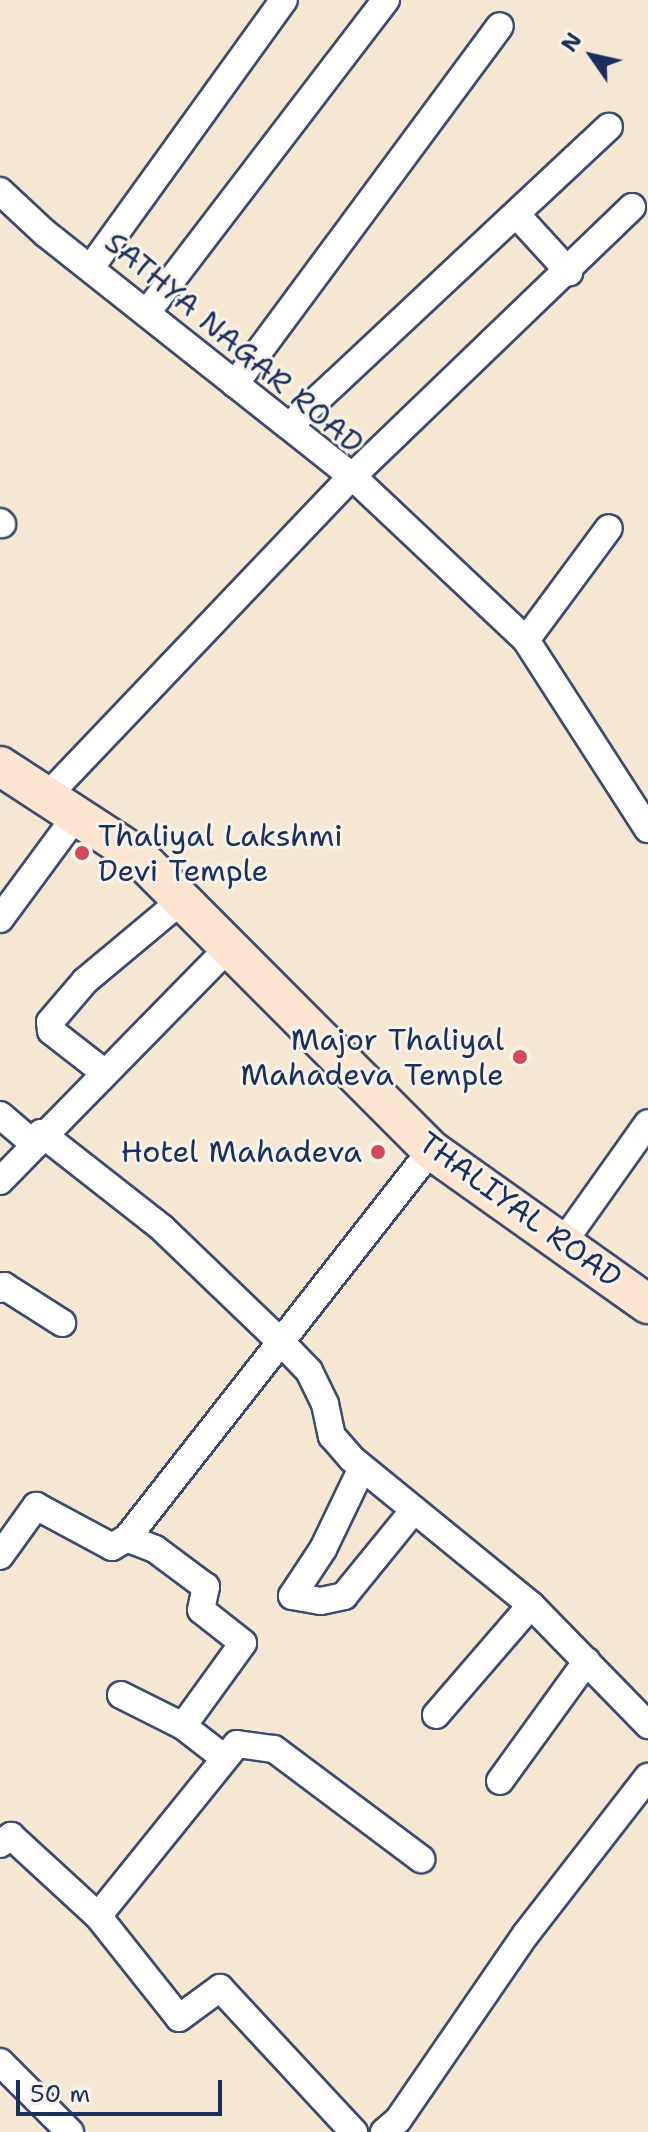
<!DOCTYPE html>
<style>
body{margin:0}
#map{position:relative;width:648px;height:2132px;overflow:hidden;background:#f5e8d3;font-family:"Shantell Sans",sans-serif}
div>[style]{position:absolute}
.roads{filter:drop-shadow(2px 0 #3c4b70) drop-shadow(-2px 0 #3c4b70) drop-shadow(0 2px #3c4b70) drop-shadow(0 -2px #3c4b70)}
.street>*{height:26px;margin:-13px;padding:0 13px;transform-origin:13px;border-radius:13px;background:#fff}
.secondary>*{height:38px;margin:-19px;padding:0 19px;transform-origin:19px;border-radius:19px;background:#fce5d0}
.dots>*{width:22px;height:22px;translate:-50% -50%;box-sizing:border-box;border:4px solid #f7f3e8;border-radius:50%}
span{translate:-50% -50%;white-space:nowrap;text-align:center;line-height:1.15;-webkit-text-stroke:6px #f7f3e8;paint-order:stroke}
.street-label{font-size:30px;color:#1b2f5e}
.poi-label{font-size:30px;color:#1b2f5e}
.left{translate:0 -50%;text-align:left}
.right{translate:-100% -50%;text-align:right}
.north{position:absolute;left:552px;top:16px;width:80px;height:80px;-webkit-text-stroke:6px #f7f3e8;paint-order:stroke;rotate:304deg;font-size:22px;font-weight:700;line-height:32px;text-align:center;color:#1b2f5e}
.north::after{content:'';display:block;margin:auto;width:28px;height:36px;background:#1b2f5e;clip-path:polygon(50% 0,100% 100%,50% 72%,0 100%)}
.scale{position:absolute;left:16px;top:2080px;width:206px;height:36px;box-sizing:border-box;border:4px solid #1b2f5e;border-top:0;padding-left:10px;font-size:24px;line-height:28px;white-space:nowrap;color:#1b2f5e;-webkit-text-stroke:6px #f7f3e8;paint-order:stroke}
</style>
<div id="map">
<div class="roads">
<div class="street">
<i style="left:0;top:191px;width:62px;rotate:43deg"></i>
<i style="left:45px;top:233px;width:392px;rotate:38.4deg"></i>
<i style="left:352px;top:476px;width:443px;rotate:133.6deg"></i>
<i style="left:632px;top:207px;width:388px;rotate:136.1deg"></i>
<i style="left:352px;top:476px;width:239px;rotate:43.3deg"></i>
<i style="left:526px;top:640px;width:225px;rotate:57.2deg"></i>
<i style="left:516px;top:214px;width:79px;rotate:47.6deg"></i>
<i style="left:92px;top:266px;width:328px;rotate:-54.2deg"></i>
<i style="left:148px;top:311px;width:392px;rotate:-52.6deg"></i>
<i style="left:235px;top:384px;width:445px;rotate:-53.5deg"></i>
<i style="left:289px;top:426px;width:438px;rotate:-43.1deg"></i>
<i style="left:0;top:522px;width:3px;rotate:45deg"></i>
<i style="left:526px;top:640px;width:139px;rotate:-53.5deg"></i>
<i style="left:0;top:919px;width:128px;rotate:-53.6deg"></i>
<i style="left:105px;top:1073px;width:68px;rotate:-142.1deg"></i>
<i style="left:51px;top:1031px;width:9px;rotate:-96deg"></i>
<i style="left:50px;top:1022px;width:54px;rotate:-49.5deg"></i>
<i style="left:85px;top:981px;width:126px;rotate:-39.9deg"></i>
<i style="left:0;top:1115px;width:43px;rotate:40.3deg"></i>
<i style="left:41px;top:1133px;width:154px;rotate:38.1deg"></i>
<i style="left:162px;top:1228px;width:168px;rotate:43.8deg"></i>
<i style="left:283px;top:1344px;width:37px;rotate:46deg"></i>
<i style="left:309px;top:1371px;width:37px;rotate:64deg"></i>
<i style="left:325px;top:1404px;width:33px;rotate:78deg"></i>
<i style="left:332px;top:1436px;width:30px;rotate:49deg"></i>
<i style="left:352px;top:1459px;width:231px;rotate:39.2deg"></i>
<i style="left:531px;top:1605px;width:168px;rotate:45.7deg"></i>
<i style="left:0;top:1181px;width:326px;rotate:-45.6deg"></i>
<i style="left:562px;top:1244px;width:148px;rotate:-54.6deg"></i>
<i style="left:0;top:1289px;width:5px;rotate:-37deg"></i>
<i style="left:4px;top:1286px;width:69px;rotate:32.5deg"></i>
<i style="left:362px;top:1468px;width:90px;rotate:115.7deg"></i>
<i style="left:323px;top:1549px;width:56px;rotate:123.4deg"></i>
<i style="left:292px;top:1596px;width:29px;rotate:10deg"></i>
<i style="left:321px;top:1601px;width:24px;rotate:-12deg"></i>
<i style="left:344px;top:1596px;width:111px;rotate:-50.9deg"></i>
<i style="left:0;top:1556px;width:62px;rotate:-54.2deg"></i>
<i style="left:36px;top:1506px;width:86px;rotate:28.3deg"></i>
<i style="left:112px;top:1547px;width:17px;rotate:-31deg"></i>
<i style="left:127px;top:1538px;width:493px;rotate:-51.9deg"></i>
<i style="left:121px;top:1695px;width:69px;rotate:26.6deg"></i>
<i style="left:183px;top:1726px;width:102px;rotate:-54.1deg"></i>
<i style="left:243px;top:1643px;width:53px;rotate:-141.8deg"></i>
<i style="left:201px;top:1610px;width:24px;rotate:-78deg"></i>
<i style="left:206px;top:1587px;width:64px;rotate:-143.3deg"></i>
<i style="left:155px;top:1549px;width:30px;rotate:-159deg"></i>
<i style="left:436px;top:1715px;width:145px;rotate:-49.2deg"></i>
<i style="left:183px;top:1726px;width:51px;rotate:37.8deg"></i>
<i style="left:500px;top:1781px;width:148px;rotate:-54.1deg"></i>
<i style="left:0;top:1844px;width:14px;rotate:-36deg"></i>
<i style="left:11px;top:1836px;width:118px;rotate:42.6deg"></i>
<i style="left:98px;top:1916px;width:130px;rotate:51.5deg"></i>
<i style="left:179px;top:2018px;width:51px;rotate:-36.2deg"></i>
<i style="left:220px;top:1988px;width:197px;rotate:47.1deg"></i>
<i style="left:98px;top:1916px;width:221px;rotate:-51.1deg"></i>
<i style="left:237px;top:1744px;width:37px;rotate:8deg"></i>
<i style="left:274px;top:1749px;width:184px;rotate:36.8deg"></i>
<i style="left:0;top:2062px;width:99px;rotate:45deg"></i>
<i style="left:384px;top:2132px;width:18px;rotate:-41deg"></i>
<i style="left:398px;top:2120px;width:226px;rotate:-55.5deg"></i>
<i style="left:526px;top:1934px;width:199px;rotate:-52.2deg"></i>
</div>
<div class="secondary">
<i style="left:0;top:766px;width:165px;rotate:33.1deg"></i>
<i style="left:138px;top:856px;width:415px;rotate:45.1deg"></i>
<i style="left:431px;top:1150px;width:266px;rotate:35.4deg"></i>
</div>
</div>
<div class="dots">
<i style="left:82px;top:853px;background:#d1495b"></i>
<i style="left:520px;top:1057px;background:#d1495b"></i>
<i style="left:378px;top:1152px;background:#d1495b"></i>
</div>
<div class="street-label">
<span style="left:234px;top:343px;rotate:40deg">SATHYA NAGAR ROAD</span>
<span style="left:520px;top:1210px;rotate:36deg">THALIYAL ROAD</span>
</div>
<div class="poi-label">
<span class="left" style="left:98px;top:853px">Thaliyal Lakshmi<br>Devi Temple</span>
<span class="right" style="left:504px;top:1057px">Major Thaliyal<br>Mahadeva Temple</span>
<span class="right" style="left:362px;top:1152px">Hotel Mahadeva</span>
</div>
<div class="north">N</div>
<div class="scale">50 m</div>
</div>
